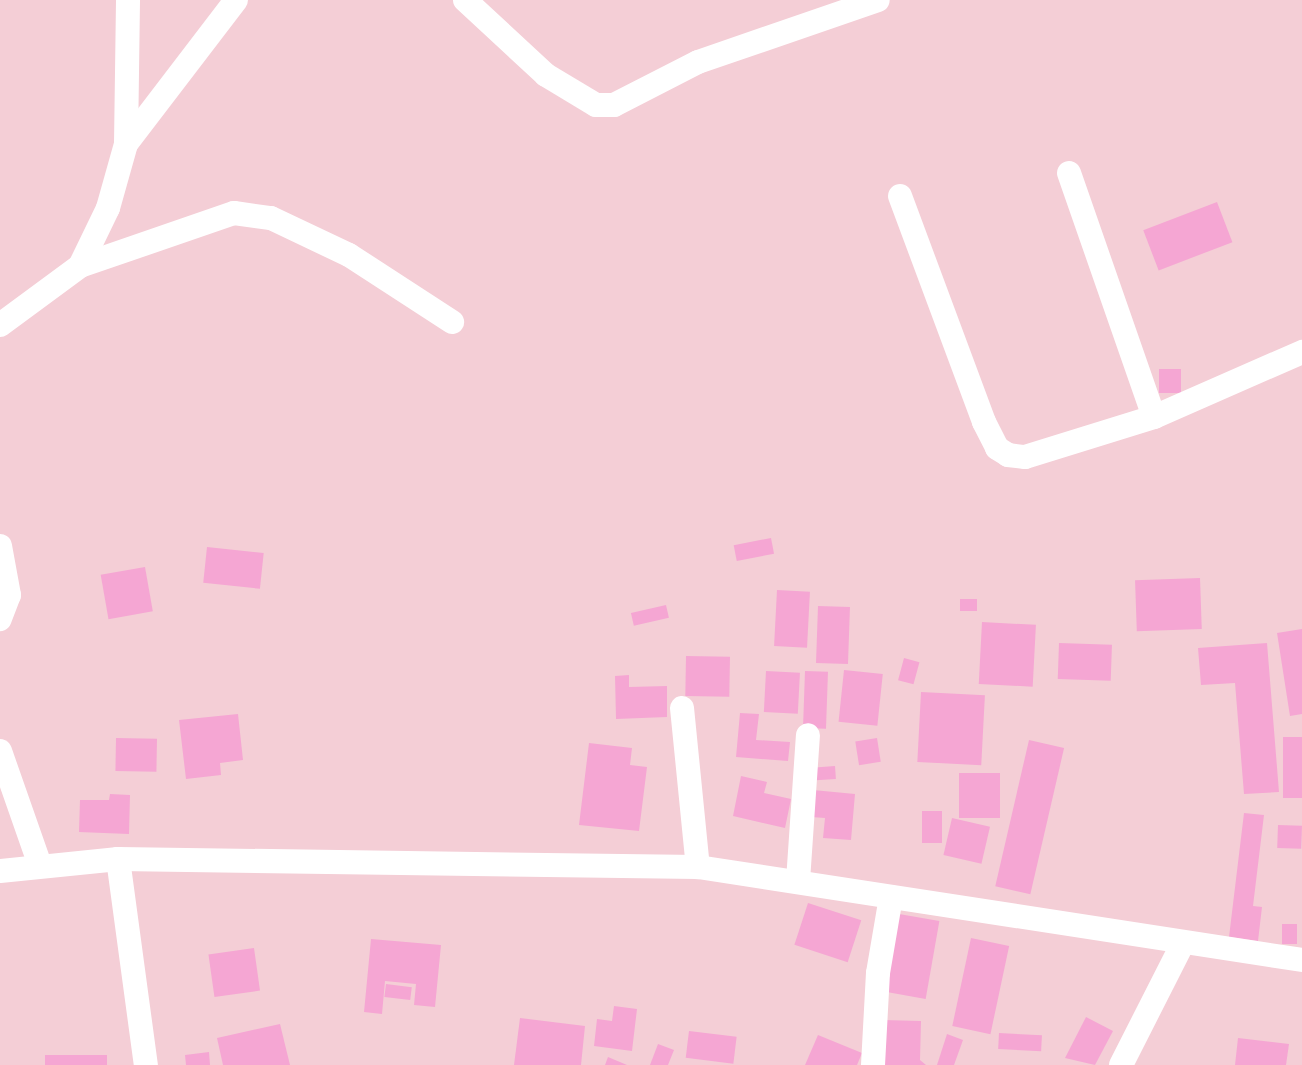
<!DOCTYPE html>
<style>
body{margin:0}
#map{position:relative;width:1302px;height:1065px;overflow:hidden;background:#f4ced6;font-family:"Archivo Narrow",sans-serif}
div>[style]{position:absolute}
.building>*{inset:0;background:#f5a6d3;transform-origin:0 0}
.minor>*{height:24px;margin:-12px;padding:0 12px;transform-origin:12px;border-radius:12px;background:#fff}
span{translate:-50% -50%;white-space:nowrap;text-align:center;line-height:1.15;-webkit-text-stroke:5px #f4e1e5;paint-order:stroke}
</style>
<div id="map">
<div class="building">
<i style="left:1217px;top:202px;width:43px;height:79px;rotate:69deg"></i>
<i style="left:1159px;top:369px;width:22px;height:24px"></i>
<i style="left:771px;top:538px;width:16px;height:38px;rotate:79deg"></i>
<i style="left:207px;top:547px;width:57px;height:36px;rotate:6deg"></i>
<i style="left:145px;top:567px;width:45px;height:45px;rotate:80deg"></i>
<i style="left:1200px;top:578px;width:51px;height:65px;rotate:88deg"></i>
<i style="left:777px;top:590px;width:33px;height:56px;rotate:3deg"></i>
<i style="left:960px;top:599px;width:17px;height:12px"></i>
<i style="left:666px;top:605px;width:13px;height:36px;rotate:77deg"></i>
<i style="left:818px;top:606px;width:32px;height:57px;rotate:2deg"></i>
<i style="left:982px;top:622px;width:54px;height:62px;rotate:3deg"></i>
<i style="clip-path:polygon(1302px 629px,1302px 714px,1290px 716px,1277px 633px)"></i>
<i style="left:1059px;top:643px;width:53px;height:36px;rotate:2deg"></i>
<i style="clip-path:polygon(1267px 643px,1279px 792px,1244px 794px,1235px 683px,1201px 685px,1198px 648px)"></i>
<i style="left:686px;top:656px;width:44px;height:40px;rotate:1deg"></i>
<i style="left:904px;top:658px;width:16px;height:23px;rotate:15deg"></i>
<i style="left:844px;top:670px;width:39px;height:52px;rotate:6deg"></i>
<i style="left:766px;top:671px;width:34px;height:41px;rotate:3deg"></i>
<i style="left:805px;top:671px;width:23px;height:57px;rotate:2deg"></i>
<i style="clip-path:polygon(629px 675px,629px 687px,667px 686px,667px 717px,616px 719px,615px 676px)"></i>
<i style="left:921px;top:692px;width:64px;height:70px;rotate:3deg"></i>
<i style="clip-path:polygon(740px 713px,759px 714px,756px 740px,790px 742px,788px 761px,736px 757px)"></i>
<i style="clip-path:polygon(238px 714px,243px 760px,220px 763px,221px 775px,186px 779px,179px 720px)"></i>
<i style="left:1283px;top:737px;width:19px;height:61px"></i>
<i style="left:116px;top:738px;width:41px;height:33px;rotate:1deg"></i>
<i style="left:877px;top:738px;width:24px;height:22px;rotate:81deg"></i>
<i style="left:1029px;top:740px;width:36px;height:150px;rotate:13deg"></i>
<i style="clip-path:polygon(589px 743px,632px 748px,630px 765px,647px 767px,639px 831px,579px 825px)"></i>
<i style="left:835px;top:766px;width:13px;height:20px;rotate:86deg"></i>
<i style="left:959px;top:773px;width:41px;height:45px"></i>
<i style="clip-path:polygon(741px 776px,767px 782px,764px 793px,791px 799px,785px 828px,733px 816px)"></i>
<i style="clip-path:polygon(813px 790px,855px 794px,851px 840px,823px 838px,825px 818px,811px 817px)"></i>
<i style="clip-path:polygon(110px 794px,130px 795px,129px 834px,79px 832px,80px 800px,109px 800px)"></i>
<i style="left:922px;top:811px;width:20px;height:32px"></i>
<i style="clip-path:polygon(1244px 813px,1264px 815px,1253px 906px,1262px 907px,1258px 941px,1229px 937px)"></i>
<i style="left:952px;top:818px;width:39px;height:38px;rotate:13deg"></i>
<i style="left:1278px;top:825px;width:24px;height:23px;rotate:2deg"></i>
<i style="left:808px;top:903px;width:56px;height:44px;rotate:18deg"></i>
<i style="left:899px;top:914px;width:41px;height:79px;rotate:10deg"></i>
<i style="left:1297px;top:924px;width:20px;height:15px;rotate:90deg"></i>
<i style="left:971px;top:938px;width:39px;height:90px;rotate:12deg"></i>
<i style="clip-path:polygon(371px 939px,441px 945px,435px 1007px,414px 1005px,416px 984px,385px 981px,382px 1014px,364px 1012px)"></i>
<i style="left:254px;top:948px;width:43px;height:46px;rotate:82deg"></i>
<i style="left:386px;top:984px;width:26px;height:13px;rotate:7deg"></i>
<i style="clip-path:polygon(614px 1006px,637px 1009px,632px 1051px,594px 1046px,597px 1019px,612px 1021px)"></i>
<i style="clip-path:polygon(1086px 1017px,1113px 1031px,1095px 1065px,1065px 1058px)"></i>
<i style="clip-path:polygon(520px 1018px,585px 1026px,581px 1065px,514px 1065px)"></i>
<i style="clip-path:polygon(883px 1020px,921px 1021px,920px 1060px,926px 1065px,882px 1065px)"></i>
<i style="clip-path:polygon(280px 1024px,290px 1065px,223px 1065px,217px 1038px)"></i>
<i style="left:689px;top:1031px;width:48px;height:27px;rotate:7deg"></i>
<i style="left:999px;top:1033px;width:43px;height:16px;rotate:3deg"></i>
<i style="clip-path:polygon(947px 1034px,963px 1040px,954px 1065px,937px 1065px)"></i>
<i style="clip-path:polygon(818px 1035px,862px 1053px,857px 1065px,805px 1065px)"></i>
<i style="clip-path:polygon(1238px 1038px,1289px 1044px,1286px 1065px,1235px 1065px)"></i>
<i style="clip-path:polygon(658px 1044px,674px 1050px,668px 1065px,650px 1065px)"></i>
<i style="clip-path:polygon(209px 1052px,210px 1065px,186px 1065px,185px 1055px)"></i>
<i style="left:107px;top:1055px;width:10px;height:62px;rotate:90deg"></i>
<i style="clip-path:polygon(608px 1057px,627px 1065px,605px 1065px)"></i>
</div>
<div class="minor">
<i style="left:465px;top:0;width:110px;rotate:42.8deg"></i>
<i style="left:546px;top:75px;width:58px;rotate:31deg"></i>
<i style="left:596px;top:105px;width:18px"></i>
<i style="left:614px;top:105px;width:94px;rotate:-27.1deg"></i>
<i style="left:698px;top:62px;width:190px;rotate:-19deg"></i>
<i style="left:126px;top:144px;width:181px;rotate:-52.6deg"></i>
<i style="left:1069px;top:173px;width:258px;rotate:70.8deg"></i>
<i style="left:900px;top:196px;width:241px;rotate:69.6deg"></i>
<i style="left:984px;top:422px;width:29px;rotate:63deg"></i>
<i style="left:997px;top:448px;width:13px;rotate:32deg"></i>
<i style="left:1008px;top:455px;width:17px;rotate:7deg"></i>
<i style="left:1025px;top:457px;width:135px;rotate:-17.2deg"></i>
<i style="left:1154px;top:417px;width:162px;rotate:-23.7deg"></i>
<i style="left:80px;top:266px;width:163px;rotate:-19deg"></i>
<i style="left:234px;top:213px;width:37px;rotate:8deg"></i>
<i style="left:271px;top:218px;width:86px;rotate:25.4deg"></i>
<i style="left:349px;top:255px;width:123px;rotate:33deg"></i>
<i style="left:0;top:325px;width:99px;rotate:-36.4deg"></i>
<i style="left:80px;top:266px;width:64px;rotate:-64.2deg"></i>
<i style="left:108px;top:208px;width:66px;rotate:-74.3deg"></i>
<i style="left:126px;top:144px;width:144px;rotate:-89.2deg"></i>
<i style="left:0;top:546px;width:50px;rotate:79.6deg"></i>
<i style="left:9px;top:595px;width:26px;rotate:111deg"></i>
<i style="left:682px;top:708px;width:160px;rotate:84.3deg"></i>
<i style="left:0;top:751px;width:121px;rotate:70.7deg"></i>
<i style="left:118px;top:859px;width:208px;rotate:82.3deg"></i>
<i style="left:0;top:871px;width:119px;rotate:-5.8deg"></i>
<i style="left:118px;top:859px;width:580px;rotate:0.79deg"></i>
<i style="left:698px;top:867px;width:611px;rotate:8.75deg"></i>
<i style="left:798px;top:881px;width:146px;rotate:-86.1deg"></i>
<i style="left:873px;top:1065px;width:92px;rotate:-86.9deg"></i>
<i style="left:878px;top:973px;width:77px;rotate:-80.3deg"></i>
<i style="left:1121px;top:1065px;width:135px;rotate:-63.1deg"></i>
</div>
</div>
